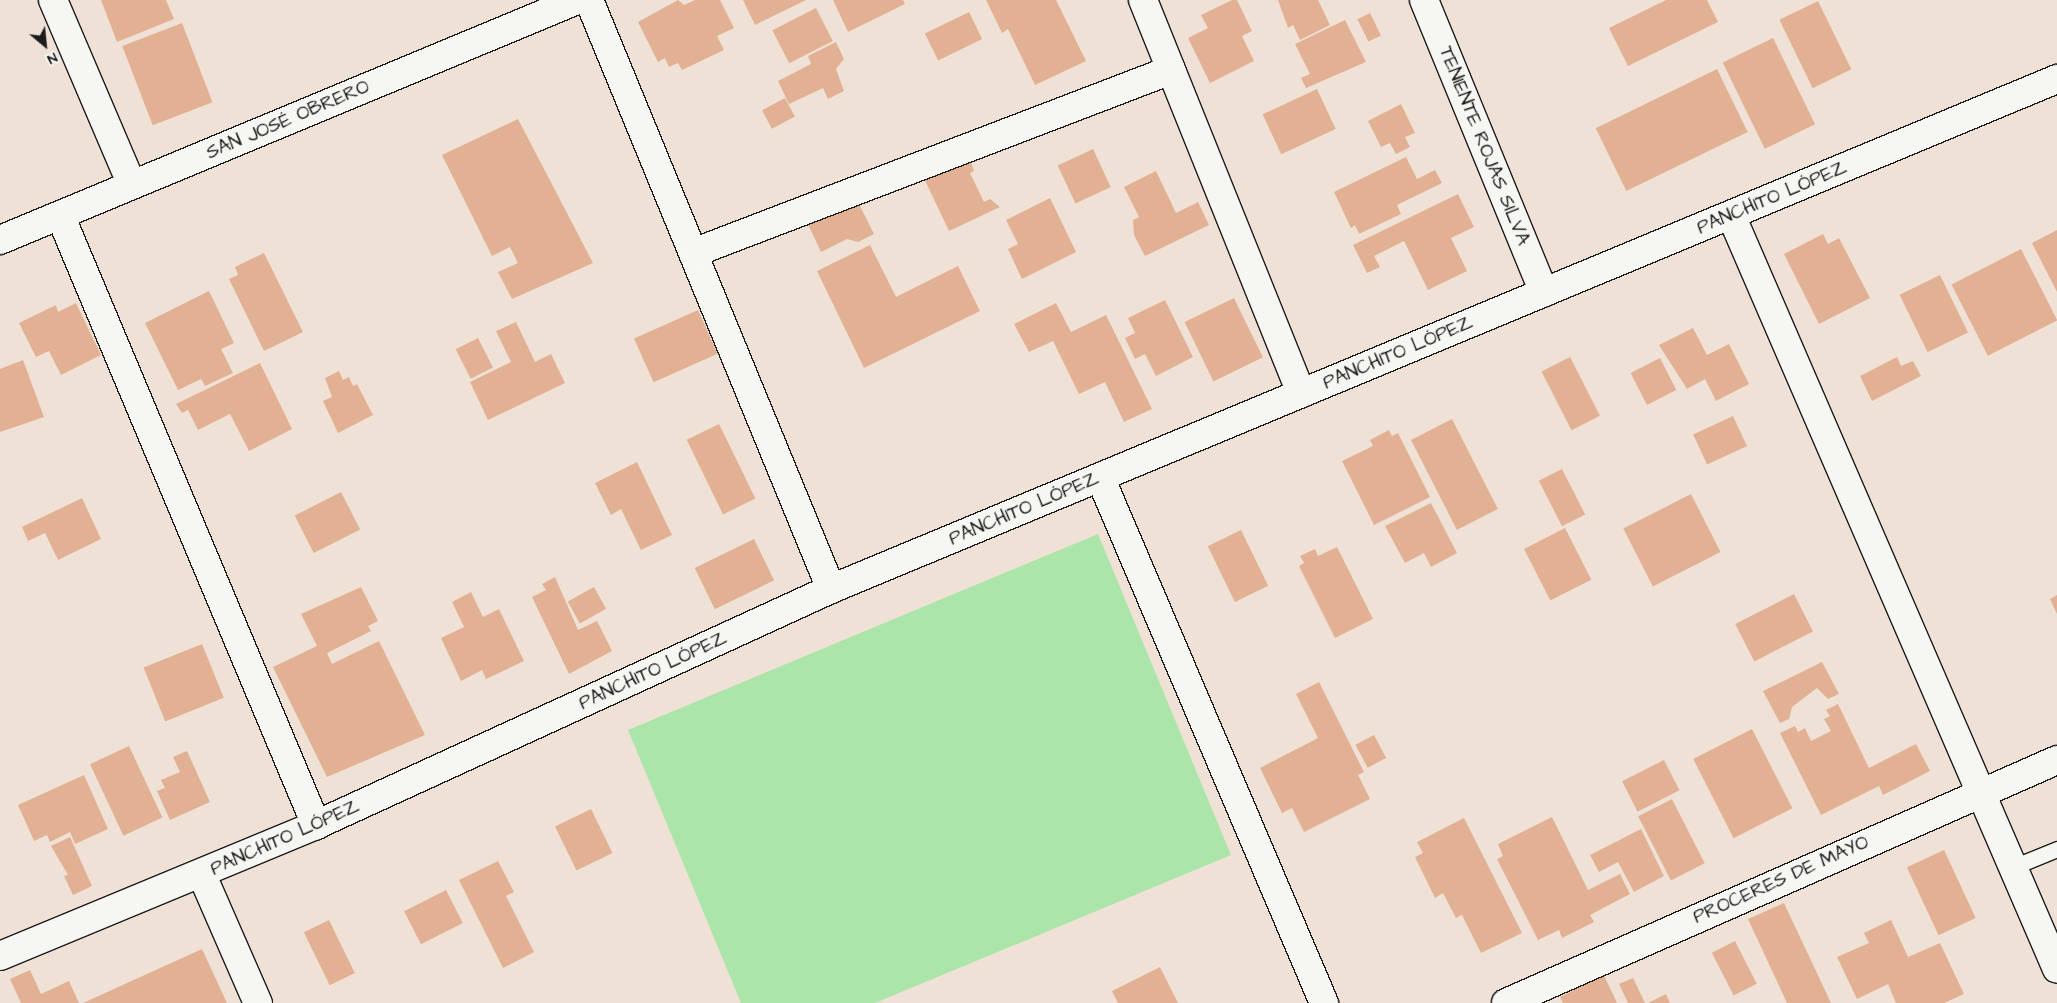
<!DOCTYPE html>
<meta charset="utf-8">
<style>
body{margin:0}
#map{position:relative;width:2057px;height:1003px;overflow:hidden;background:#f0e1d6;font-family:"Architects Daughter",sans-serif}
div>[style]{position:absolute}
.green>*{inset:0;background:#ace5aa}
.building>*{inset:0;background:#e2b194;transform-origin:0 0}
.roads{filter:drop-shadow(1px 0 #1c1c1c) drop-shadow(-1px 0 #1c1c1c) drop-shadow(0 1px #1c1c1c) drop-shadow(0 -1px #1c1c1c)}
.service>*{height:15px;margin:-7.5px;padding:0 7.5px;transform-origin:7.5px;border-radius:7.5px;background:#f6f6f2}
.minor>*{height:28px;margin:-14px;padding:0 14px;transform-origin:14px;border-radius:14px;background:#f6f6f2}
span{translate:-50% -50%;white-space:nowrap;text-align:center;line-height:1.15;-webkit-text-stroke:5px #f6f6f2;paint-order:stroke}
.street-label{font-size:19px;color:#1c1c1c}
.north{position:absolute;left:20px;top:20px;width:50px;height:50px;-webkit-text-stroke:4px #f6f6f2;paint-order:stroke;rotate:152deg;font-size:14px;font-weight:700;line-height:20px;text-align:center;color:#1c1c1c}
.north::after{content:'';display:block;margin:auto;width:18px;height:22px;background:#1c1c1c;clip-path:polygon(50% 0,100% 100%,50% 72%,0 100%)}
</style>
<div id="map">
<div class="green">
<i style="clip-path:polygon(1098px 534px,1231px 855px,875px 1003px,741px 1003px,628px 730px)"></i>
</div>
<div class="building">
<i style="clip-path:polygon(101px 0,166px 0,174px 19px,117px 42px)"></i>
<i style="clip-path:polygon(678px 0,684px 5px,695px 0,720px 0,734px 28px,717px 36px,724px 50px,682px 70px,678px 63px,669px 67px,665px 58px,658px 62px,638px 22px)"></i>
<i style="clip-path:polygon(743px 0,806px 0,755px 25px)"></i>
<i style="clip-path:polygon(833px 0,903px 0,905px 4px,848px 32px)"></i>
<i style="clip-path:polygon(986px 0,1056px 0,1086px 61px,1035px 85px,1008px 29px,1002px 33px)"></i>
<i style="clip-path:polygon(1232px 0,1237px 0,1252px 31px,1242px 36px,1254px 61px,1210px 83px,1188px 38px,1208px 28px,1201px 15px)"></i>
<i style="clip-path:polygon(1278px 0,1318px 0,1330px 25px,1300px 40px,1293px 25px,1288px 28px)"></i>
<i style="clip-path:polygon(1666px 0,1707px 0,1718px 22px,1628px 66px,1609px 28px)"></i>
<i style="left:1818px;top:1px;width:76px;height:43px;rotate:64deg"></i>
<i style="left:816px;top:8px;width:37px;height:49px;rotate:63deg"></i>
<i style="left:969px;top:12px;width:30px;height:49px;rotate:64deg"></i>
<i style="left:1370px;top:13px;width:25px;height:14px;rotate:64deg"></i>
<i style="clip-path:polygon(1345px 20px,1366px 62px,1306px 88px,1301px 78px,1310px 74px,1295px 44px)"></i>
<i style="left:182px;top:23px;width:85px;height:64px;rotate:69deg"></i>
<i style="left:1773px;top:38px;width:96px;height:56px;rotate:64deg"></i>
<i style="clip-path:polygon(836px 42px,844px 59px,836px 69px,844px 91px,828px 99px,823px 88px,789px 104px,778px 81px,811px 64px,808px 56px)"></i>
<i style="left:1717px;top:69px;width:70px;height:135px;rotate:64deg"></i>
<i style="left:1317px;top:89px;width:44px;height:60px;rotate:65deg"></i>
<i style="left:785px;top:98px;width:21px;height:26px;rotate:62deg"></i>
<i style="clip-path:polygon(1401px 104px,1415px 133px,1405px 137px,1410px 147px,1396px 154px,1390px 143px,1381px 147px,1368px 121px)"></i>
<i style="clip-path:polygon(518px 119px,593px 263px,512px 299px,498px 272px,518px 263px,510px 247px,492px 256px,442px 155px)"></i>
<i style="clip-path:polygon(971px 147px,977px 159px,971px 162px,974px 171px,970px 173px,984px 202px,990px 199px,1000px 207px,949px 231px,921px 172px)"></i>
<i style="left:1093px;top:149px;width:42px;height:39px;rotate:65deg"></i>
<i style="clip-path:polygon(1406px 157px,1417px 179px,1435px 170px,1442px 183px,1397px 205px,1401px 214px,1359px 234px,1355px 225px,1351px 228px,1334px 192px)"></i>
<i style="clip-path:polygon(1156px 171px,1176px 213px,1198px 202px,1209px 225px,1145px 256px,1134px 235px,1133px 220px,1139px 217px,1124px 187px)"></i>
<i style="clip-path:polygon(1458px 194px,1474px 227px,1451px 238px,1467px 271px,1428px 290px,1404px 241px,1374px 256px,1380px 267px,1367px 273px,1353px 245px)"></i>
<i style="clip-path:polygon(855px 196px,874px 234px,858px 242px,847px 239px,821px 252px,806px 220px)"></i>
<i style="clip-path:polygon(1050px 198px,1076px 252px,1022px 279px,1008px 249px,1018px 244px,1006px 220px)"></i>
<i style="clip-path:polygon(2057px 230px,2057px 292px,2032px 243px)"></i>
<i style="clip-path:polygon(1823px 234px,1828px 244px,1839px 238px,1870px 298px,1819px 324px,1784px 254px)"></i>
<i style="clip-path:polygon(870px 245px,896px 297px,958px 266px,980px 311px,864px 368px,817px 271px)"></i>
<i style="left:2021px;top:249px;width:80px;height:78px;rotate:63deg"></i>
<i style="clip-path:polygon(264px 253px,303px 332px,264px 351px,229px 279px,238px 275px,235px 267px)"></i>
<i style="left:1940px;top:275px;width:64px;height:45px;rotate:64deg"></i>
<i style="clip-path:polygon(209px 291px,234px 343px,221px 349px,233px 373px,205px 386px,201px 379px,178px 390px,145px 323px)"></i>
<i style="left:1234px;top:298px;width:66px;height:55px;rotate:64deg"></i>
<i style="clip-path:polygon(1165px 300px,1193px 357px,1156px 376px,1145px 354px,1135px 359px,1125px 338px,1135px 333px,1128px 318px)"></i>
<i style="clip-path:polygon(76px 303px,101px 355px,61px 375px,49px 351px,36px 357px,19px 323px,56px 305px,58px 312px)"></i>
<i style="clip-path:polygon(1056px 303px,1071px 332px,1106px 315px,1152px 409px,1124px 422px,1105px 382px,1079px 394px,1053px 341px,1029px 352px,1014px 324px)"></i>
<i style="left:698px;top:310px;width:48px;height:70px;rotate:66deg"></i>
<i style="clip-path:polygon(516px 322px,535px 362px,551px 354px,565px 383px,488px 420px,470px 382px,511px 362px,496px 331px)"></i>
<i style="clip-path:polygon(1693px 328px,1707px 355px,1729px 344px,1749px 384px,1716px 401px,1705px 379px,1687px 389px,1659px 345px)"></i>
<i style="left:478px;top:338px;width:33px;height:25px;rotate:63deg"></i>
<i style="left:1570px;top:357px;width:66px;height:32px;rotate:63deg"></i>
<i style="clip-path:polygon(1897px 357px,1901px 366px,1913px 361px,1921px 376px,1872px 401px,1860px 376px)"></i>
<i style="left:1660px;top:358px;width:36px;height:33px;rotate:63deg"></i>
<i style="clip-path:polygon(23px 360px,44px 417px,0 432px,0 369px)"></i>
<i style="clip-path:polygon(260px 363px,292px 429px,249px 451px,230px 414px,198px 430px,188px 410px,182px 413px,176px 404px)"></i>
<i style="clip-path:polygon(339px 371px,343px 380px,349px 377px,353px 386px,357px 384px,373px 415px,338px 433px,323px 401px,332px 397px,325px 378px)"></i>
<i style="left:1733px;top:416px;width:33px;height:44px;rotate:65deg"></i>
<i style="left:1452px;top:419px;width:101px;height:46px;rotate:63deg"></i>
<i style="left:719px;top:424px;width:83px;height:36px;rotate:64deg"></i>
<i style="clip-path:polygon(1389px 430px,1392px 436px,1398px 433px,1430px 497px,1374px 525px,1342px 461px,1373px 446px,1370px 440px)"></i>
<i style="clip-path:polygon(637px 462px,672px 535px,641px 550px,621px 509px,611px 515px,595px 483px)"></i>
<i style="left:1562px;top:469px;width:51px;height:26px;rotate:63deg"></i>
<i style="left:341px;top:492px;width:42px;height:52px;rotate:63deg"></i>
<i style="left:1691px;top:494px;width:65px;height:76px;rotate:63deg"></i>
<i style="clip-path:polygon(82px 498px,101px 539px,58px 560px,45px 533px,28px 541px,22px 527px)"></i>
<i style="clip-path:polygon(1431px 503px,1457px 553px,1431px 567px,1424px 553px,1405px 563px,1385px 526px)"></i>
<i style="left:1565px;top:528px;width:58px;height:46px;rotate:63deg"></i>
<i style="left:1241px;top:530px;width:62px;height:37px;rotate:64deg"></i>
<i style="left:754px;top:539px;width:46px;height:66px;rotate:64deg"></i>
<i style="clip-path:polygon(1337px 547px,1373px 619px,1335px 638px,1299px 566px,1304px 563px,1300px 556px,1315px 549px,1318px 556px)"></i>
<i style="clip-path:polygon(555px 577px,578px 630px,597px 621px,612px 651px,569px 674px,532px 597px,546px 590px,542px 584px)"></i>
<i style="clip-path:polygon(361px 587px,378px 621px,368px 626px,371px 631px,327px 653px,332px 664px,379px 641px,425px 735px,327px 777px,273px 667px,317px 646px,301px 614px)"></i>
<i style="left:594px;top:587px;width:25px;height:30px;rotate:61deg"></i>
<i style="clip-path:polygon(471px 592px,483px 617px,499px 609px,524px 661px,486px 679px,482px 670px,461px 681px,441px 638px,464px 627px,452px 602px)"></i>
<i style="left:1794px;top:594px;width:42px;height:66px;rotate:63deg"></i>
<i style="clip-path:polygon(2057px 595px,2057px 614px,2050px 599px)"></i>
<i style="left:202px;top:644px;width:58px;height:63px;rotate:68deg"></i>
<i style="clip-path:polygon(1822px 662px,1839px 694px,1828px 699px,1817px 688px,1792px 707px,1789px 719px,1780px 723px,1763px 691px)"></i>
<i style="clip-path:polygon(1319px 682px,1364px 772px,1358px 775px,1370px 799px,1304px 832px,1292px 808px,1282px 813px,1260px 768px,1318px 738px,1296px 694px)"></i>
<i style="clip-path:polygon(1838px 704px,1869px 768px,1916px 744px,1930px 771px,1883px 795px,1879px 786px,1821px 815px,1780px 733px,1795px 726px,1798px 732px,1805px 728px,1811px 741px,1831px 731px,1824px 719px,1830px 716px,1826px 710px)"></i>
<i style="left:1752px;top:729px;width:89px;height:66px;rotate:63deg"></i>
<i style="left:1374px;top:735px;width:26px;height:21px;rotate:62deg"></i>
<i style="left:129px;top:746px;width:79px;height:43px;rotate:65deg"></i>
<i style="clip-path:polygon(187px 751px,210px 802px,170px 820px,157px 791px,165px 788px,161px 780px,180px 772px,173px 757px)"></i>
<i style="left:1664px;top:760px;width:34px;height:47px;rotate:63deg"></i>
<i style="clip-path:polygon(84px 775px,108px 829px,75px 844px,70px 832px,50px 842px,47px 835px,34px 841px,18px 805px)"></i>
<i style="left:1672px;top:799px;width:72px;height:38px;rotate:63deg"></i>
<i style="left:591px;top:809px;width:49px;height:40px;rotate:64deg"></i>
<i style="clip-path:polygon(1552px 817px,1588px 890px,1620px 874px,1630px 894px,1590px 915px,1594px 922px,1562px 938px,1559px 930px,1538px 940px,1497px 859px,1503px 856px,1498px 844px)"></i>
<i style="clip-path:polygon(1464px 818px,1522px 933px,1481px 953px,1462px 915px,1456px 918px,1443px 893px,1435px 898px,1415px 857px,1423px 853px,1417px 842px)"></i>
<i style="clip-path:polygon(1641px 829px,1664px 876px,1634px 892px,1618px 862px,1599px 872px,1590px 855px)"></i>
<i style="clip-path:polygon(70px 837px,92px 886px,73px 895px,64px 876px,68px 875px,51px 846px)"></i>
<i style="left:1944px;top:850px;width:75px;height:41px;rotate:65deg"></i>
<i style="clip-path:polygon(498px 861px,514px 892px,506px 896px,534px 952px,503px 968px,459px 880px)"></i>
<i style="left:446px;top:890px;width:37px;height:47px;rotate:63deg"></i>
<i style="clip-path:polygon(1784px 903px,1831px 1003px,1787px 1003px,1748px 919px)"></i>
<i style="left:329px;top:920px;width:59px;height:28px;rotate:64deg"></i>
<i style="clip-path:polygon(1891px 920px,1908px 957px,1940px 943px,1964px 994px,1944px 1003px,1896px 1003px,1888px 984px,1857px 999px,1837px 957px,1869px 943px,1864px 933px)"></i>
<i style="left:1735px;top:941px;width:48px;height:26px;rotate:63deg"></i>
<i style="clip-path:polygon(202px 949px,227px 1003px,83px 1003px)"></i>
<i style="clip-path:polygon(1160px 967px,1178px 1003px,1118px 1003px,1112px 991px)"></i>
<i style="clip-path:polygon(30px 970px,41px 994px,69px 981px,79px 1003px,21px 1003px,10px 979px)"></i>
<i style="clip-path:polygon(1604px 975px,1617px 1003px,1563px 1003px,1560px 997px)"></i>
<i style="clip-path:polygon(1633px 978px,1645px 1003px,1628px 1003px,1619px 984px)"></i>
<i style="clip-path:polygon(1666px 994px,1670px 1003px,1648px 1003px)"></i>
</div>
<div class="roads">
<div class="service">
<i style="left:2013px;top:867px;width:48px;rotate:-22.2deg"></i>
</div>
<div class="minor">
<i style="left:53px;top:0;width:201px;rotate:66.9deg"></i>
<i style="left:589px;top:0;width:637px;rotate:67.66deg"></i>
<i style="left:1143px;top:0;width:424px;rotate:68.1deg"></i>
<i style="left:1424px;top:0;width:316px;rotate:67.7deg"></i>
<i style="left:60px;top:215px;width:662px;rotate:67.23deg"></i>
<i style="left:1731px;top:215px;width:821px;rotate:66.62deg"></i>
<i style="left:0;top:240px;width:625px;rotate:-22.58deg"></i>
<i style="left:693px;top:253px;width:512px;rotate:-20.95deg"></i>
<i style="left:1100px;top:477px;width:572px;rotate:66.93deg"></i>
<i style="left:202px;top:875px;width:140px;rotate:66.4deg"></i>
<i style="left:0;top:956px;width:342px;rotate:-22.5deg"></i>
<i style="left:316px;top:825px;width:566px;rotate:-24.62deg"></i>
<i style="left:831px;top:589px;width:1328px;rotate:-22.59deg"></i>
<i style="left:1506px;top:1003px;width:602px;rotate:-23.8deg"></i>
</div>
</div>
<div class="street-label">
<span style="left:288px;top:120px;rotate:-23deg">SAN JOSÉ OBRERO</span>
<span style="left:1484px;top:146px;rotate:68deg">TENIENTE ROJAS SILVA</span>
<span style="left:1772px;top:198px;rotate:-23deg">PANCHITO LÓPEZ</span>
<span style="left:1398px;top:353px;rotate:-23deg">PANCHITO LÓPEZ</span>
<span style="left:1024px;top:509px;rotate:-23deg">PANCHITO LÓPEZ</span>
<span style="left:653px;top:671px;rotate:-25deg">PANCHITO LÓPEZ</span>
<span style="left:285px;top:838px;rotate:-24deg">PANCHITO LÓPEZ</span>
<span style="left:1781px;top:880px;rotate:-24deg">PROCERES DE MAYO</span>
</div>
<div class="north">N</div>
</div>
